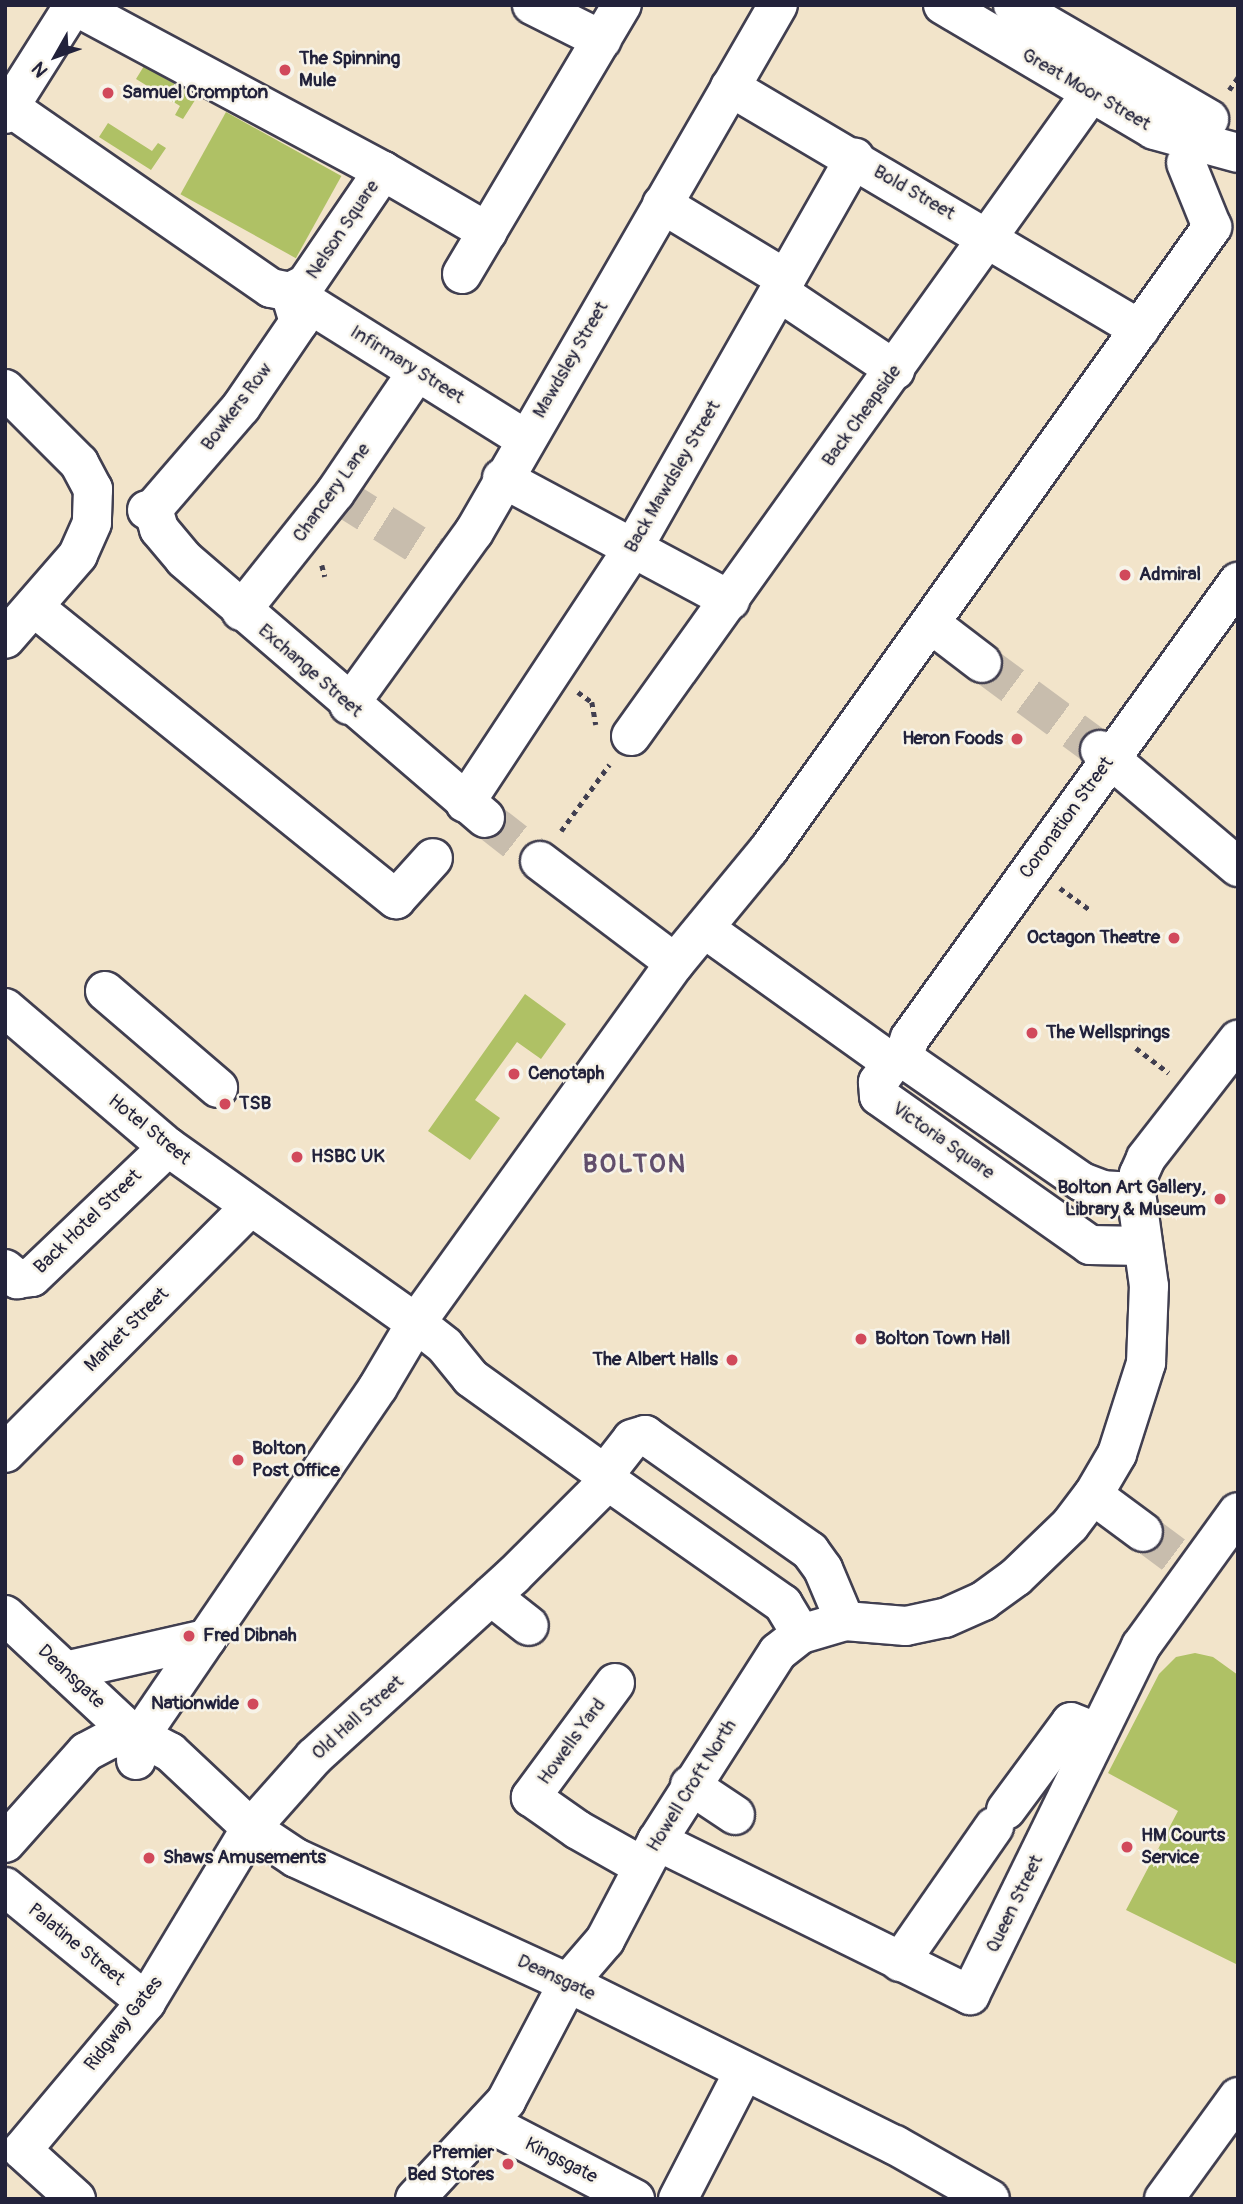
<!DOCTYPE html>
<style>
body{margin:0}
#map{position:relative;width:1243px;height:2204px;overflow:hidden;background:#f2e4ca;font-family:Pangolin,sans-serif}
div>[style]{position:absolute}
.green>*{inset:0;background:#afc165;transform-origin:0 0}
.minor-tunnel>*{height:38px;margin-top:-19px;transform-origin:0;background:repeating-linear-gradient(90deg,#c8bdad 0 38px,transparent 0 57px)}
.path>*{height:4.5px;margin-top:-2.25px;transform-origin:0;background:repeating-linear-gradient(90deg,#413f50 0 5px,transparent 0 10px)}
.roads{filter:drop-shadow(2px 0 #413f50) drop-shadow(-2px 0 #413f50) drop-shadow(0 2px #413f50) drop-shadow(0 -2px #413f50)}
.minor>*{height:38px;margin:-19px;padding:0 19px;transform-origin:19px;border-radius:19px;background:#fff}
.major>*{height:38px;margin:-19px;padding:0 19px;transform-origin:19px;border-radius:19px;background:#fff}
.dots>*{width:19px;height:19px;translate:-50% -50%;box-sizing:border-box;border:4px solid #f7f3e8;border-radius:50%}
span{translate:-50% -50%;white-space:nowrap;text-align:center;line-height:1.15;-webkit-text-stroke:5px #f7f3e8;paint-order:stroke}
.poi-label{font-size:19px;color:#22223b;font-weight:700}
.left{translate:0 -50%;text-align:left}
.right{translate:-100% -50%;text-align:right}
.street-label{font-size:19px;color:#22223b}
.district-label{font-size:26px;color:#614e6c;font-weight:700;letter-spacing:2px}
.frame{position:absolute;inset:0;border:7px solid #22223b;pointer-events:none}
.north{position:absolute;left:21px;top:21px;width:70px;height:70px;-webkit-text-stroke:5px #f7f3e8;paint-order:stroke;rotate:230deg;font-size:19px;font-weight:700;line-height:28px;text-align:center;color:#22223b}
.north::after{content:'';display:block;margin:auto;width:24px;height:32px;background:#22223b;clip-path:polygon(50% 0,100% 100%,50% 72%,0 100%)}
</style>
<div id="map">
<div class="green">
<i style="clip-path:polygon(144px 66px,197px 97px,183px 119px,175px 115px,180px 106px,136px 79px)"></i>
<i style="left:226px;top:112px;width:132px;height:94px;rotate:29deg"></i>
<i style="clip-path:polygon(108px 123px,152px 151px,158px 143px,166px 148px,151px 170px,99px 137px)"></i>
<i style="clip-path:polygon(525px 994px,566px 1024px,541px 1059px,517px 1042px,475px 1100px,500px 1118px,470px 1160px,428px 1131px)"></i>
<i style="clip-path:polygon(1195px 1653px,1213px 1657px,1238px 1675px,1238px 1965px,1126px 1910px,1178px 1811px,1108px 1773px,1159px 1674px,1176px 1657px)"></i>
</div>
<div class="minor-tunnel">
<i style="left:335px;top:493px;width:137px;rotate:32.2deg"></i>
<i style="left:982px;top:663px;width:147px;rotate:36.4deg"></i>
<i style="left:485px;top:818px;width:70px;rotate:38deg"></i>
<i style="left:1143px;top:1532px;width:44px;rotate:36.6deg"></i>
</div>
<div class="path">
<i style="left:1229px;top:90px;width:16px;rotate:-55deg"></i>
<i style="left:322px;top:565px;width:12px;rotate:76deg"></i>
<i style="left:578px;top:692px;width:17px;rotate:36deg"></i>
<i style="left:592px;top:702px;width:23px;rotate:80deg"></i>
<i style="left:561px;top:831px;width:82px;rotate:-54deg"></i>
<i style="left:1060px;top:888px;width:37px;rotate:36deg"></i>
<i style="left:1136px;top:1048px;width:41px;rotate:37.1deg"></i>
</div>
<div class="roads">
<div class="minor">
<i style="left:532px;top:5px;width:78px;rotate:26.6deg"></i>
<i style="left:1013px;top:5px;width:227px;rotate:30.2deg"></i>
<i style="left:730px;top:87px;width:476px;rotate:30.6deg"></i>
<i style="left:5px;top:104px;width:323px;rotate:34.7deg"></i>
<i style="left:271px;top:288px;width:19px;rotate:12deg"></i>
<i style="left:290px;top:292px;width:18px;rotate:-27deg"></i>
<i style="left:306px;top:284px;width:137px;rotate:-55.7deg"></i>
<i style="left:383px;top:171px;width:351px;rotate:-151.8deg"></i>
<i style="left:1186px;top:163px;width:69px;rotate:67.9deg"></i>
<i style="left:383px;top:171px;width:121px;rotate:30.2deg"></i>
<i style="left:662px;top:204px;width:145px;rotate:31.2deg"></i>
<i style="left:462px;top:274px;width:313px;rotate:-59.3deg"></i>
<i style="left:290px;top:292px;width:277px;rotate:32deg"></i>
<i style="left:779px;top:292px;width:140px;rotate:33.9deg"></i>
<i style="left:5px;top:389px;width:105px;rotate:45deg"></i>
<i style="left:79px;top:463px;width:30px;rotate:62deg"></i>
<i style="left:93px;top:489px;width:34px;rotate:92deg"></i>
<i style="left:92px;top:523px;width:35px;rotate:114deg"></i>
<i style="left:78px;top:555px;width:111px;rotate:131deg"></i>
<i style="left:502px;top:478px;width:259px;rotate:28.2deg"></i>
<i style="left:153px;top:509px;width:21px;rotate:73deg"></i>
<i style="left:159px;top:529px;width:39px;rotate:50deg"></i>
<i style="left:184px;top:559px;width:397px;rotate:40.7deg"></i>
<i style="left:147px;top:510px;width:6px;rotate:-9deg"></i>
<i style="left:153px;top:509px;width:135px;rotate:-49.2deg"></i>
<i style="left:241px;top:407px;width:103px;rotate:-55.7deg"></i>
<i style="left:299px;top:322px;width:31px;rotate:-107deg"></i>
<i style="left:35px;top:608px;width:464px;rotate:38.9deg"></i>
<i style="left:396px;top:899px;width:55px;rotate:-47.9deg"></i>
<i style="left:241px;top:611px;width:151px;rotate:-51.5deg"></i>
<i style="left:335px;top:493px;width:146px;rotate:-55.9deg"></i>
<i style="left:931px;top:624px;width:64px;rotate:37.4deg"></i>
<i style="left:349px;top:705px;width:213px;rotate:-54.2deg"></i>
<i style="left:474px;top:532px;width:608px;rotate:-60.02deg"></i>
<i style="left:631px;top:736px;width:791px;rotate:-54.42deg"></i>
<i style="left:1100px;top:750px;width:181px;rotate:40.3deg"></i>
<i style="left:465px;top:803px;width:305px;rotate:-56.6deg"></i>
<i style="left:633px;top:548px;width:449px;rotate:-60.4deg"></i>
<i style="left:540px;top:861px;width:169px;rotate:37.1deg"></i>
<i style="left:705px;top:929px;width:230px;rotate:35.6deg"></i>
<i style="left:105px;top:991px;width:149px;rotate:40.6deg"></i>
<i style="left:5px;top:1008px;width:214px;rotate:40.5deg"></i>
<i style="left:168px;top:1147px;width:304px;rotate:35.4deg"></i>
<i style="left:416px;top:1323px;width:37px;rotate:38deg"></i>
<i style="left:445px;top:1346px;width:41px;rotate:50.9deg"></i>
<i style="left:471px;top:1378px;width:166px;rotate:35.7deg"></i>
<i style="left:903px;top:1058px;width:21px;rotate:-71deg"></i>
<i style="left:910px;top:1038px;width:562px;rotate:-54.27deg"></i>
<i style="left:1136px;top:1192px;width:33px;rotate:-177deg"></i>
<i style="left:1103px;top:1190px;width:22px;rotate:-159deg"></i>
<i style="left:1082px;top:1182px;width:218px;rotate:-145.3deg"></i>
<i style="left:903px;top:1058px;width:12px;rotate:156deg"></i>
<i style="left:892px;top:1063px;width:24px;rotate:126deg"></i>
<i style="left:878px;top:1082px;width:14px;rotate:86deg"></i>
<i style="left:879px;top:1096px;width:258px;rotate:35.2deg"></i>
<i style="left:1090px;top:1245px;width:53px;rotate:1.1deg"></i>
<i style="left:5px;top:1269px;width:16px;rotate:40deg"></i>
<i style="left:17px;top:1279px;width:15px;rotate:-8deg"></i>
<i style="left:32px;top:1277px;width:188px;rotate:-43.7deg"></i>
<i style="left:5px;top:1453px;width:346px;rotate:-45.1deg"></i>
<i style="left:1093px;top:1495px;width:62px;rotate:36.5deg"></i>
<i style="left:491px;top:1596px;width:48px;rotate:38.3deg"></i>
<i style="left:5px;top:1615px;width:182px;rotate:43deg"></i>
<i style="left:801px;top:1634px;width:35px;rotate:-121deg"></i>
<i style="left:783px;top:1604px;width:214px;rotate:-144.9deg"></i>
<i style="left:608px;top:1481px;width:11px;rotate:-90deg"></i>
<i style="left:608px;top:1470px;width:39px;rotate:-52deg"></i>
<i style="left:632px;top:1439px;width:14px;rotate:-17deg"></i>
<i style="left:645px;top:1435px;width:202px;rotate:35.1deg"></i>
<i style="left:810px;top:1551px;width:22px;rotate:54deg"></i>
<i style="left:823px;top:1569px;width:56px;rotate:67.1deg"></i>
<i style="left:65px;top:1671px;width:145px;rotate:-12.8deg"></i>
<i style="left:615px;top:1683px;width:142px;rotate:126.4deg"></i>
<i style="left:531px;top:1797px;width:57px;rotate:35.1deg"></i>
<i style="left:578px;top:1830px;width:73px;rotate:29.4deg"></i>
<i style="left:136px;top:1760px;width:21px;rotate:-85deg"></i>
<i style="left:138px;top:1739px;width:426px;rotate:-55.7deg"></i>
<i style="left:378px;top:1387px;width:74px;rotate:-59.3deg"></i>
<i style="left:416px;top:1323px;width:443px;rotate:-54.3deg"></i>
<i style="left:675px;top:963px;width:148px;rotate:-50.5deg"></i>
<i style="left:769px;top:849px;width:764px;rotate:-54.54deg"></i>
<i style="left:690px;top:1785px;width:54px;rotate:33.7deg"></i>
<i style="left:1006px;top:1810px;width:109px;rotate:-53.5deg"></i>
<i style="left:1071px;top:1722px;width:29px;rotate:22deg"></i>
<i style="left:657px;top:1841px;width:349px;rotate:26.2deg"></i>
<i style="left:970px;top:1995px;width:389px;rotate:-63.9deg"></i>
<i style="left:1141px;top:1646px;width:165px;rotate:-54.1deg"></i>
<i style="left:5px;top:1843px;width:122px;rotate:-48.3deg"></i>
<i style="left:86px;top:1752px;width:30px;rotate:-28deg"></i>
<i style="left:112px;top:1738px;width:37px;rotate:5deg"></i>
<i style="left:149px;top:1741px;width:24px;rotate:28deg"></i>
<i style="left:170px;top:1752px;width:111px;rotate:43.2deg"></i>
<i style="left:251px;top:1828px;width:54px;rotate:33.7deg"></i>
<i style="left:296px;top:1858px;width:299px;rotate:24.7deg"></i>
<i style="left:568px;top:1983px;width:365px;rotate:26.4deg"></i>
<i style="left:895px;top:2145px;width:109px;rotate:29.6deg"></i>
<i style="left:5px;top:1887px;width:182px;rotate:39.2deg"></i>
<i style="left:900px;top:1962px;width:165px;rotate:-55.2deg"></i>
<i style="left:487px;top:2122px;width:167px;rotate:27.5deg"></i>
<i style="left:76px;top:2199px;width:73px;rotate:-137.8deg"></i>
<i style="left:22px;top:2150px;width:193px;rotate:-50deg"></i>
<i style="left:146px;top:2002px;width:203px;rotate:-58.9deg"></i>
<i style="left:251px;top:1828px;width:95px;rotate:-48.4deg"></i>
<i style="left:314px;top:1757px;width:269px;rotate:-42.3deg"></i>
<i style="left:513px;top:1576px;width:134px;rotate:-45deg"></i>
<i style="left:415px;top:2199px;width:134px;rotate:-47.1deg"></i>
<i style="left:506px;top:2101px;width:133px;rotate:-62.3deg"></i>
<i style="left:568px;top:1983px;width:57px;rotate:-49.3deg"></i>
<i style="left:605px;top:1940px;width:112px;rotate:-62.3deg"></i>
<i style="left:657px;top:1841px;width:224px;rotate:-57.4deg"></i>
<i style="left:778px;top:1652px;width:29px;rotate:-38deg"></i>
<i style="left:801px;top:1634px;width:46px;rotate:-16.5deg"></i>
<i style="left:845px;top:1621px;width:61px;rotate:4.7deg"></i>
<i style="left:906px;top:1626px;width:40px;rotate:-12deg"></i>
<i style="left:945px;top:1618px;width:42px;rotate:-24.1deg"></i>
<i style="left:983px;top:1601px;width:41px;rotate:-36deg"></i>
<i style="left:1016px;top:1577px;width:75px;rotate:-43.9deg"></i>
<i style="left:1070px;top:1525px;width:38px;rotate:-53deg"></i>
<i style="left:1093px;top:1495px;width:48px;rotate:-59.7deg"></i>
<i style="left:1117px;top:1454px;width:96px;rotate:-72.3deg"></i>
<i style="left:1146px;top:1363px;width:77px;rotate:-87.8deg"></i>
<i style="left:1149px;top:1286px;width:95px;rotate:-97.9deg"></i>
<i style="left:1136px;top:1192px;width:18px;rotate:-81deg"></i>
<i style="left:1139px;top:1174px;width:17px;rotate:-66deg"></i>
<i style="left:1146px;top:1158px;width:150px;rotate:-52.1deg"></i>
<i style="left:678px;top:2199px;width:144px;rotate:-62.7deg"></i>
<i style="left:1164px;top:2199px;width:126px;rotate:-54deg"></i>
</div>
<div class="major">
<i style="left:943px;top:5px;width:245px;rotate:30.6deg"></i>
<i style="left:1154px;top:130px;width:87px;rotate:15.3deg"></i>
<i style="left:5px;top:114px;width:129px;rotate:-57.7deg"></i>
</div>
</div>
<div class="dots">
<i style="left:285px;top:70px;background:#d1495b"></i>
<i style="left:108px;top:93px;background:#d1495b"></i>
<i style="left:1125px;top:575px;background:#d1495b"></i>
<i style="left:1017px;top:739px;background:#d1495b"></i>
<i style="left:1174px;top:938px;background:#d1495b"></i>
<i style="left:1032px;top:1033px;background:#d1495b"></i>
<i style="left:514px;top:1074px;background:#d1495b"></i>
<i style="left:225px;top:1104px;background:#d1495b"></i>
<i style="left:297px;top:1157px;background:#d1495b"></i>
<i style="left:1220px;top:1199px;background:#d1495b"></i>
<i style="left:861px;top:1339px;background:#d1495b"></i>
<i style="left:732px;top:1360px;background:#d1495b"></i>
<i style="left:238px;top:1460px;background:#d1495b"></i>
<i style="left:189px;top:1636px;background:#d1495b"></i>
<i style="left:253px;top:1704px;background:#d1495b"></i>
<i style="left:1127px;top:1847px;background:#d1495b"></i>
<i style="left:149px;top:1858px;background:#d1495b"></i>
<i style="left:508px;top:2164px;background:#d1495b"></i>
</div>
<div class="poi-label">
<span class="left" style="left:299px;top:70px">The Spinning<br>Mule</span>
<span class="left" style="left:122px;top:93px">Samuel Crompton</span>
<span class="left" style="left:1139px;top:575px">Admiral</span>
<span class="right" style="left:1003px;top:739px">Heron Foods</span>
<span class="right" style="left:1160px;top:938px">Octagon Theatre</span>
<span class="left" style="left:1046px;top:1033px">The Wellsprings</span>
<span class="left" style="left:528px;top:1074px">Cenotaph</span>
<span class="left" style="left:239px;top:1104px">TSB</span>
<span class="left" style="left:311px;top:1157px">HSBC UK</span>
<span class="right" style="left:1206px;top:1199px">Bolton Art Gallery,<br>Library &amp; Museum</span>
<span class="left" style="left:875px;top:1339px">Bolton Town Hall</span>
<span class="right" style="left:718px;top:1360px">The Albert Halls</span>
<span class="left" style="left:252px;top:1460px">Bolton<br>Post Office</span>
<span class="left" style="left:203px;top:1636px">Fred Dibnah</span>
<span class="right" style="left:239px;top:1704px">Nationwide</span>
<span class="left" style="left:1141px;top:1847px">HM Courts<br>Service</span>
<span class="left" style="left:163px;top:1858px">Shaws Amusements</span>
<span class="right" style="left:494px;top:2164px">Premier<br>Bed Stores</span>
</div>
<div class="street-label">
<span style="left:1086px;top:90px;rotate:30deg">Great Moor Street</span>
<span style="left:914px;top:193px;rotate:30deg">Bold Street</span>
<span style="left:343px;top:230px;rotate:-56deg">Nelson Square</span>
<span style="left:571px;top:360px;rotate:-60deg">Mawdsley Street</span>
<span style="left:407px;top:365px;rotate:32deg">Infirmary Street</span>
<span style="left:237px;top:407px;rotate:-53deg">Bowkers Row</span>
<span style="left:862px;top:416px;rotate:-54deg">Back Cheapside</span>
<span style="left:673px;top:477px;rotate:-60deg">Back Mawdsley Street</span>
<span style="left:332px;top:493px;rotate:-54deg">Chancery Lane</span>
<span style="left:310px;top:671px;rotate:41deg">Exchange Street</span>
<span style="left:1067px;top:818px;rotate:-54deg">Coronation Street</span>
<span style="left:149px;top:1130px;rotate:39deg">Hotel Street</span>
<span style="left:943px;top:1141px;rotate:35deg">Victoria Square</span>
<span style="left:88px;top:1222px;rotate:-44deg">Back Hotel Street</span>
<span style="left:127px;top:1330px;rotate:-45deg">Market Street</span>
<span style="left:71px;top:1677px;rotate:43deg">Deansgate</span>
<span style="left:358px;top:1718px;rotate:-42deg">Old Hall Street</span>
<span style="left:572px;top:1742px;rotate:-54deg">Howells Yard</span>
<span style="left:692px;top:1786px;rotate:-58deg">Howell Croft North</span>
<span style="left:1015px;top:1904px;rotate:-64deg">Queen Street</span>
<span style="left:76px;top:1945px;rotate:39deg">Palatine Street</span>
<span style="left:556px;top:1978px;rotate:25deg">Deansgate</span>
<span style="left:124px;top:2024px;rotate:-52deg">Ridgway Gates</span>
<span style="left:561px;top:2161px;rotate:27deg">Kingsgate</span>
</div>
<div class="district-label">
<span style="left:635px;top:1165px">BOLTON</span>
</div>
<div class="frame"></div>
<div class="north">N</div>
</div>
